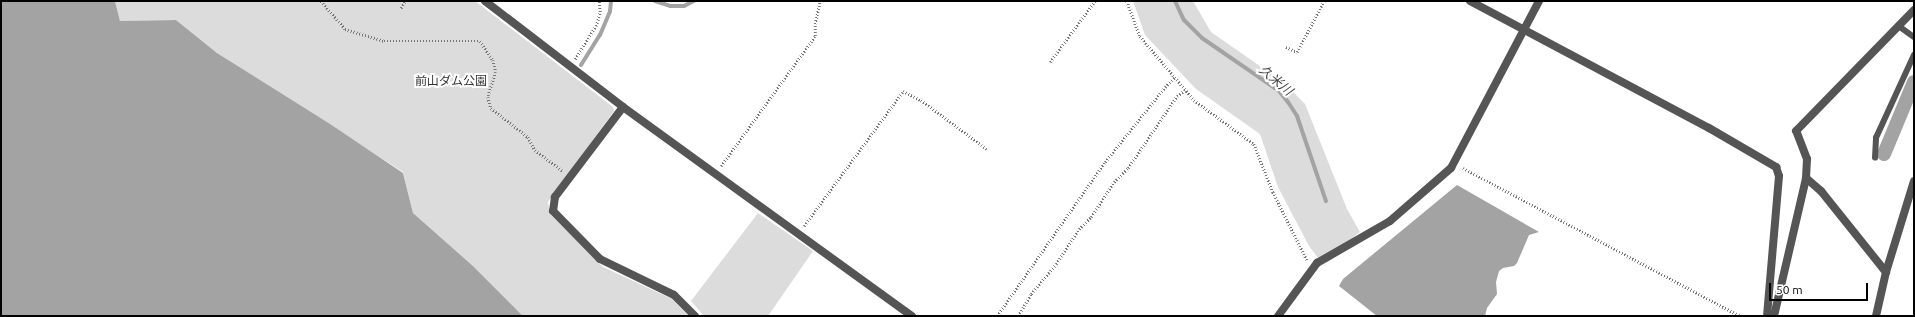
<!DOCTYPE html>
<meta charset="utf-8">
<style>
body{margin:0}
#map{position:relative;width:1915px;height:317px;overflow:hidden;background:#fff;font-family:Ubuntu,"Noto Sans JP",sans-serif}
div>[style]{position:absolute}
.green>*{inset:0;background:#dcdcdc}
.water>*{inset:0;background:#a3a3a3}
.stream>*{height:4px;margin:-2px;padding:0 2px;transform-origin:2px;border-radius:2px;background:#a3a3a3}
.canal>*{height:14px;margin:-7px;padding:0 7px;transform-origin:7px;border-radius:7px;background:#a3a3a3}
.path>*{height:2.5px;margin-top:-1.25px;transform-origin:0;background:repeating-linear-gradient(90deg,#777 0 1px,transparent 0 3px)}
.service>*{height:5.5px;margin:-2.75px;padding:0 2.75px;transform-origin:2.75px;border-radius:2.75px;background:#555}
.minor>*{height:8px;margin:-4px;padding:0 4px;transform-origin:4px;border-radius:4px;background:#555}
span{translate:-50% -50%;white-space:nowrap;text-align:center;line-height:1.15;-webkit-text-stroke:4px #fff;paint-order:stroke}
.park-label{font-size:12px;color:#333}
.water-label{font-size:13px;color:#444;font-style:italic}
.frame{position:absolute;inset:0;border:2px solid #000;pointer-events:none}
.scale{position:absolute;left:1769px;top:283px;width:99px;height:18px;box-sizing:border-box;border:2px solid #000;border-top:0;padding-left:5px;font-size:12px;line-height:14px;white-space:nowrap;color:#000;-webkit-text-stroke:3px #fff;paint-order:stroke}
</style>
<div id="map">
<div class="green">
<i style="clip-path:polygon(115px 1px,475px 1px,613px 107px,614px 111px,552px 196px,548px 202px,550px 214px,603px 267px,672px 299px,689px 316px,523px 316px,473px 266px,413px 213px,403px 172px,217px 53px,176px 20px,120px 21px)"></i>
<i style="clip-path:polygon(1133px 1px,1193px 1px,1211px 32px,1284px 83px,1305px 104px,1347px 209px,1360px 232px,1335px 252px,1318px 258px,1309px 246px,1278px 187px,1260px 134px,1196px 89px,1145px 35px)"></i>
<i style="clip-path:polygon(758px 213px,813px 251px,768px 316px,704px 316px,691px 301px)"></i>
</div>
<div class="water">
<i style="clip-path:polygon(1px 1px,115px 1px,120px 21px,176px 20px,217px 53px,330px 124px,403px 173px,413px 213px,473px 266px,523px 316px,1px 316px)"></i>
<i style="clip-path:polygon(1457px 185px,1539px 232px,1529px 235px,1517px 263px,1514px 266px,1503px 268px,1499px 271px,1496px 282px,1497px 294px,1487px 308px,1485px 316px,1377px 316px,1339px 286px,1343px 279px)"></i>
</div>
<div class="stream">
<i style="left:655px;top:1px;width:16px;rotate:18deg"></i>
<i style="left:670px;top:6px;width:14px"></i>
<i style="left:684px;top:6px;width:11px;rotate:-27deg"></i>
<i style="left:1175px;top:1px;width:21px;rotate:65deg"></i>
<i style="left:1184px;top:20px;width:25px;rotate:45deg"></i>
<i style="left:1202px;top:38px;width:93px;rotate:34.5deg"></i>
<i style="left:1279px;top:91px;width:14px;rotate:51deg"></i>
<i style="left:1288px;top:102px;width:17px;rotate:57deg"></i>
<i style="left:1297px;top:116px;width:90px;rotate:71.2deg"></i>
<i style="left:581px;top:65px;width:36px;rotate:-58deg"></i>
<i style="left:600px;top:35px;width:26px;rotate:-67deg"></i>
<i style="left:610px;top:11px;width:10px;rotate:-84deg"></i>
</div>
<div class="canal">
<i style="left:1884px;top:154px;width:78px;rotate:-67.4deg"></i>
</div>
<div class="path">
<i style="left:321px;top:1px;width:37px;rotate:49deg"></i>
<i style="left:345px;top:29px;width:41px;rotate:17.1deg"></i>
<i style="left:384px;top:41px;width:96px"></i>
<i style="left:480px;top:41px;width:23px;rotate:56deg"></i>
<i style="left:493px;top:60px;width:12px;rotate:76deg"></i>
<i style="left:496px;top:72px;width:26px;rotate:108deg"></i>
<i style="left:488px;top:97px;width:11px;rotate:75deg"></i>
<i style="left:491px;top:108px;width:47px;rotate:38.1deg"></i>
<i style="left:528px;top:137px;width:15px;rotate:62deg"></i>
<i style="left:535px;top:150px;width:35px;rotate:37deg"></i>
<i style="left:1127px;top:1px;width:37px;rotate:70deg"></i>
<i style="left:1140px;top:36px;width:84px;rotate:49.8deg"></i>
<i style="left:1194px;top:100px;width:74px;rotate:36.3deg"></i>
<i style="left:1254px;top:144px;width:52px;rotate:68.4deg"></i>
<i style="left:1273px;top:192px;width:76px;rotate:63.4deg"></i>
<i style="left:401px;top:8px;width:8px;rotate:-60deg"></i>
<i style="left:1286px;top:47px;width:12px;rotate:24deg"></i>
<i style="left:1297px;top:52px;width:58px;rotate:-62.1deg"></i>
<i style="left:575px;top:59px;width:39px;rotate:-58deg"></i>
<i style="left:596px;top:26px;width:15px;rotate:-74deg"></i>
<i style="left:600px;top:12px;width:11px;rotate:-95deg"></i>
<i style="left:1050px;top:62px;width:76px;rotate:-53.6deg"></i>
<i style="left:721px;top:166px;width:160px;rotate:-54.1deg"></i>
<i style="left:815px;top:36px;width:12px;rotate:-90deg"></i>
<i style="left:815px;top:24px;width:24px;rotate:-78deg"></i>
<i style="left:1463px;top:168px;width:314px;rotate:28.1deg"></i>
<i style="left:804px;top:226px;width:167px;rotate:-53.7deg"></i>
<i style="left:903px;top:91px;width:20px;rotate:27deg"></i>
<i style="left:921px;top:100px;width:82px;rotate:36.6deg"></i>
<i style="left:997px;top:316px;width:188px;rotate:-55deg"></i>
<i style="left:1105px;top:162px;width:96px;rotate:-51.3deg"></i>
<i style="left:1165px;top:87px;width:14px;rotate:-45deg"></i>
<i style="left:1018px;top:316px;width:26px;rotate:-59deg"></i>
<i style="left:1031px;top:294px;width:39px;rotate:-50deg"></i>
<i style="left:1056px;top:264px;width:42px;rotate:-56.7deg"></i>
<i style="left:1079px;top:229px;width:17px;rotate:-45deg"></i>
<i style="left:1091px;top:217px;width:42px;rotate:-56.7deg"></i>
<i style="left:1114px;top:182px;width:20px;rotate:-45deg"></i>
<i style="left:1128px;top:168px;width:87px;rotate:-55.8deg"></i>
<i style="left:1177px;top:96px;width:10px;rotate:-37deg"></i>
</div>
<div class="service">
<i style="left:1899px;top:26px;width:19px;rotate:36deg"></i>
<i style="left:1875px;top:158px;width:20px;rotate:-87deg"></i>
<i style="left:1876px;top:138px;width:91px;rotate:-65.4deg"></i>
</div>
<div class="minor">
<i style="left:485px;top:1px;width:174px;rotate:37.5deg"></i>
<i style="left:623px;top:107px;width:357px;rotate:35.9deg"></i>
<i style="left:1470px;top:1px;width:271px;rotate:28deg"></i>
<i style="left:1709px;top:128px;width:78px;rotate:30.2deg"></i>
<i style="left:1776px;top:167px;width:9px;rotate:72deg"></i>
<i style="left:1779px;top:176px;width:141px;rotate:94.9deg"></i>
<i style="left:623px;top:107px;width:113px;rotate:127.1deg"></i>
<i style="left:555px;top:197px;width:14px;rotate:98deg"></i>
<i style="left:553px;top:211px;width:67px;rotate:45.6deg"></i>
<i style="left:600px;top:259px;width:82px;rotate:25.9deg"></i>
<i style="left:674px;top:295px;width:30px;rotate:45deg"></i>
<i style="left:1806px;top:178px;width:20px;rotate:41deg"></i>
<i style="left:1821px;top:191px;width:104px;rotate:51.3deg"></i>
<i style="left:1278px;top:316px;width:66px;rotate:-53.7deg"></i>
<i style="left:1317px;top:263px;width:84px;rotate:-29.9deg"></i>
<i style="left:1390px;top:221px;width:81px;rotate:-41deg"></i>
<i style="left:1451px;top:168px;width:189px;rotate:-62.2deg"></i>
<i style="left:1774px;top:316px;width:142px;rotate:-76.9deg"></i>
<i style="left:1806px;top:178px;width:19px;rotate:-87deg"></i>
<i style="left:1807px;top:159px;width:30px;rotate:-111deg"></i>
<i style="left:1796px;top:131px;width:169px;rotate:-45.7deg"></i>
<i style="left:1876px;top:316px;width:45px;rotate:-77.2deg"></i>
<i style="left:1886px;top:272px;width:95px;rotate:-72.9deg"></i>
</div>
<div class="park-label">
<span style="left:451px;top:81px">前山ダム公園</span>
</div>
<div class="water-label">
<span style="left:1276px;top:80px;rotate:40deg">久米川</span>
</div>
<div class="frame"></div>
<div class="scale">50 m</div>
</div>
